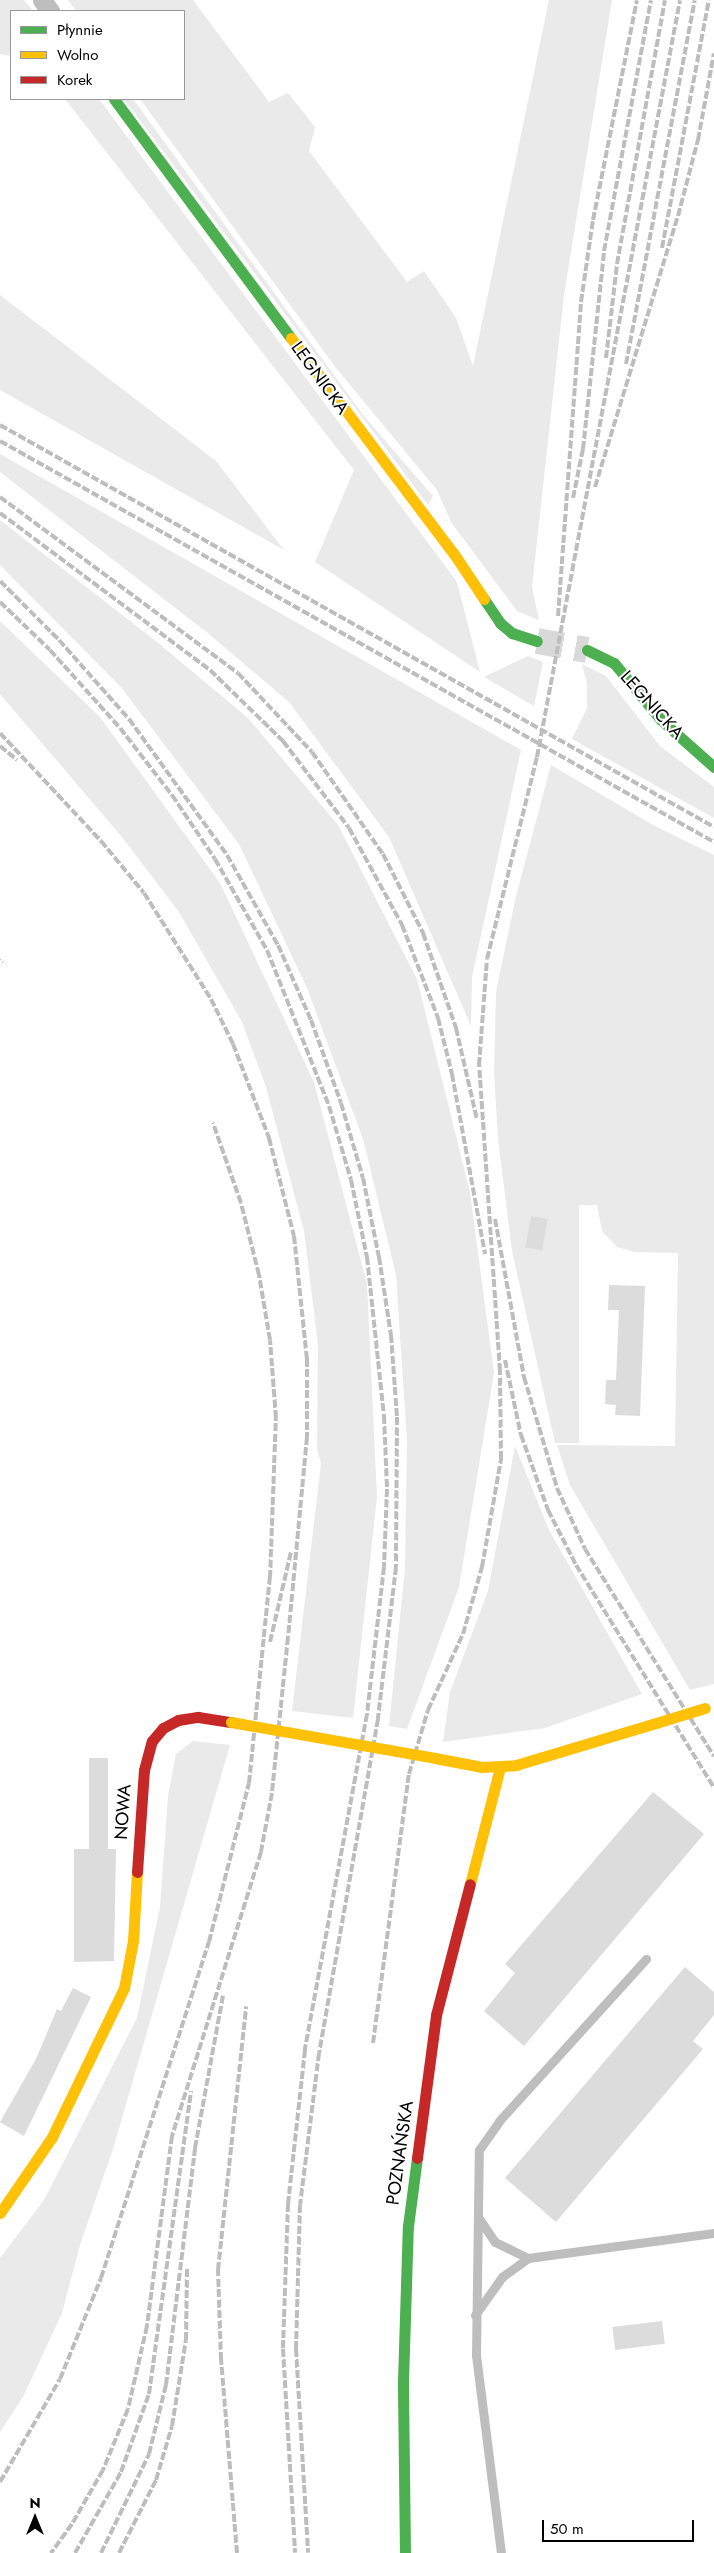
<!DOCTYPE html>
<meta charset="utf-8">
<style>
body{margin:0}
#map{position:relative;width:714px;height:2553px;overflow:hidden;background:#fff;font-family:Jost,sans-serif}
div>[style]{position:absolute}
.green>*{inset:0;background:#eaeaea}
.building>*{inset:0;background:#dcdcdc;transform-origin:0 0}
.secondary-tunnel>*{height:26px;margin-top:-13px;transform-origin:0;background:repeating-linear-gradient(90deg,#d9d9d9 0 26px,transparent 0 39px)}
.path>*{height:3px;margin-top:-1.5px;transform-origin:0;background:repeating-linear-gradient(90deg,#b8b8b8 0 1px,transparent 0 3.5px)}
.lane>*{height:9px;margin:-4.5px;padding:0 4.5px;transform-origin:4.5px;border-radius:4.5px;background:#bebebe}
.street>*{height:19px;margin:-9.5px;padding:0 9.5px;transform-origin:9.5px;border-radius:9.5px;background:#bebebe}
.fast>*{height:11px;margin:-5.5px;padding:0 5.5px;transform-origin:5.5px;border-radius:5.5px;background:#4caf50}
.slow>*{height:11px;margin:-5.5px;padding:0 5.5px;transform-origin:5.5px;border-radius:5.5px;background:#ffc107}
.jam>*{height:11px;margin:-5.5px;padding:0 5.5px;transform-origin:5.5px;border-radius:5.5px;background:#c62828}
.rail>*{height:4px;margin-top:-2px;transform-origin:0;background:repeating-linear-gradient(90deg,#bdbdbd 0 8px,transparent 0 10.5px)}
.slow-bridge>*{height:11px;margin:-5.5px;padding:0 5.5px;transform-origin:5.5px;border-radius:5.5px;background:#ffc107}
span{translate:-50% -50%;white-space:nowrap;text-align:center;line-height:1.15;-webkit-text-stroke:4px #fff;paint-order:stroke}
.street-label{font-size:18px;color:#000}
.legend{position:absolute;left:10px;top:10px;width:175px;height:90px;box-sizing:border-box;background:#fff;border:1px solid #999;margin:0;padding:6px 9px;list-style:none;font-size:15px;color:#000}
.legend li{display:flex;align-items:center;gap:10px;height:25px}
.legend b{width:25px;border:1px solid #999}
.north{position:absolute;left:10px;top:2493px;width:50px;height:50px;-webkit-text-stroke:4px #fff;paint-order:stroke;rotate:0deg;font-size:14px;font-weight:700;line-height:20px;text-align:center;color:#000}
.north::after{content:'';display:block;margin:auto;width:18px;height:22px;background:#000;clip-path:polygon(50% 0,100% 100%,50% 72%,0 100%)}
.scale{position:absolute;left:542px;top:2520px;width:152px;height:22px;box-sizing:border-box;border:2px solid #000;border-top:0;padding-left:6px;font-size:15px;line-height:18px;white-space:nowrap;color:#000;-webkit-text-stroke:4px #fff;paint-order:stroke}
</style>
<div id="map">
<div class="green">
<i style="clip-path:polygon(0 0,24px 0,33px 11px,11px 11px,11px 56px,0 54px)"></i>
<i style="clip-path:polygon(68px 0,193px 0,269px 102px,288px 93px,315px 127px,309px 151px,407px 282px,424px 271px,456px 318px,473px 366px,549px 0,612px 0,564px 295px,532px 587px,539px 620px,517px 611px,451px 522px,437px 490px,336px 368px,140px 99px,184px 99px,184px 11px,76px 11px)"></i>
<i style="clip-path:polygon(65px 99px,99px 99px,457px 582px,480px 672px,315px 562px,354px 470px)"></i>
<i style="clip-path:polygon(124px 99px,133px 99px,363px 415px,433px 496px,428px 505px)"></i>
<i style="clip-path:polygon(0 295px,216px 461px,284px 550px,0 390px)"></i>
<i style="clip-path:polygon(0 454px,521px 750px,472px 977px,471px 1026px,389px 837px,289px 702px,209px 634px,0 472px)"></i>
<i style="clip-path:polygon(0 520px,157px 642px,248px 718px,338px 825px,417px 979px,470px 1192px,494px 1373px,459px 1587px,407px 1729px,389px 1726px,405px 1568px,407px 1441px,396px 1275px,363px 1139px,307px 988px,239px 844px,121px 687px,0 565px)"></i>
<i style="clip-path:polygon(0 621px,100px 717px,220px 883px,314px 1082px,367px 1284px,377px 1497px,353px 1718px,292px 1711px,321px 1463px,317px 1449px,318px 1345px,304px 1231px,266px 1087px,242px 1022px,179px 912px,122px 837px,0 694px)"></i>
<i style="clip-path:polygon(528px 656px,543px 662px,534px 706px,484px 677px)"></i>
<i style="clip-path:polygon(582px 664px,606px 676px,660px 746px,714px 787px,714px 818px,572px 739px,587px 708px,587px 684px)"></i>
<i style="clip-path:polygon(551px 765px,653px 825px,714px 855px,714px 1684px,690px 1690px,570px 1485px,557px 1445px,675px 1446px,678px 1253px,635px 1252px,617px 1247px,602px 1231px,597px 1205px,579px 1205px,579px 1443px,555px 1443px,512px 1251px,498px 1139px,494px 1072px,496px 992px,516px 896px)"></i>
<i style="clip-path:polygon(515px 1446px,549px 1530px,642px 1694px,545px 1728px,443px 1742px,450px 1692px,488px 1591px)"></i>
<i style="clip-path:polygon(193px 1741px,230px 1745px,114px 2146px,80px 2245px,62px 2313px,24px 2395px,0 2432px,0 2258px,44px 2200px,137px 2018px,160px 1907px,168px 1796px,176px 1754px)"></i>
</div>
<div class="building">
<i style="left:531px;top:1216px;width:17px;height:32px;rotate:10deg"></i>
<i style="clip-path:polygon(609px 1285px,645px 1286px,640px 1416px,615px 1415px,616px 1405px,605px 1404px,606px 1380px,616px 1380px,619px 1310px,608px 1310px)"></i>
<i style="clip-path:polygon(89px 1758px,108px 1758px,108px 1849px,116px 1849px,114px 1961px,74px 1962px,74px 1849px,89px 1849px)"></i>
<i style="clip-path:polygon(653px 1792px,704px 1834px,524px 2046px,484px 2011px,515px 1973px,505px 1964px)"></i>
<i style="clip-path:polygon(685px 1967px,714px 1992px,714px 2015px,693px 2041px,703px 2049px,556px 2222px,505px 2178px)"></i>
<i style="clip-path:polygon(73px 1988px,91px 1997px,24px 2136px,0 2122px,36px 2059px,57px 2009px,61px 2011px)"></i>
<i style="left:662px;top:2321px;width:23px;height:50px;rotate:83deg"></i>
</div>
<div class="secondary-tunnel">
<i style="left:537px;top:641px;width:51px;rotate:10.2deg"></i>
</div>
<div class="path">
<i style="left:0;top:959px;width:7px;rotate:45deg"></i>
</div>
<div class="lane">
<i style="left:478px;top:2217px;width:30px;rotate:56deg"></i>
<i style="left:495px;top:2242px;width:37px;rotate:26deg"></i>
<i style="left:475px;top:2315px;width:47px;rotate:-54.6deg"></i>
<i style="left:502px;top:2277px;width:32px;rotate:-36deg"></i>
<i style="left:528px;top:2258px;width:188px;rotate:-7.7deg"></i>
<i style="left:501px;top:2553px;width:200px;rotate:-97.2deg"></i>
<i style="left:476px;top:2355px;width:205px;rotate:-89.2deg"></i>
<i style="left:479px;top:2150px;width:35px;rotate:-55deg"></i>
<i style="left:499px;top:2121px;width:219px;rotate:-47.8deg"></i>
</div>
<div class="street">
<i style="left:42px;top:0;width:14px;rotate:54deg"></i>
</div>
<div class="fast">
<i style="left:114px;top:99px;width:297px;rotate:53.5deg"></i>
<i style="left:484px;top:599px;width:29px;rotate:56deg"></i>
<i style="left:500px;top:623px;width:16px;rotate:40deg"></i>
<i style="left:512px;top:633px;width:26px;rotate:18deg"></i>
<i style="left:587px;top:650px;width:30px;rotate:26deg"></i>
<i style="left:614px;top:663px;width:74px;rotate:50.5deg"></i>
<i style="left:661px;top:720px;width:71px;rotate:41.6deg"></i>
<i style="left:405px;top:2553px;width:172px;rotate:-90.7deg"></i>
<i style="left:403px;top:2381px;width:155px;rotate:-88.2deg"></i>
<i style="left:408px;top:2226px;width:69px;rotate:-82.5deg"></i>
</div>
<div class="slow">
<i style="left:291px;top:338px;width:271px;rotate:53deg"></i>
<i style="left:454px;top:554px;width:54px;rotate:56.3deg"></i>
<i style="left:435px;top:1758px;width:48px;rotate:10.8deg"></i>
<i style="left:482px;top:1767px;width:34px;rotate:-3deg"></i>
<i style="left:516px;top:1765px;width:146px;rotate:-16.7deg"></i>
<i style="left:470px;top:1884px;width:121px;rotate:-75.6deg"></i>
<i style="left:0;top:2213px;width:92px;rotate:-55.6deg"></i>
<i style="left:52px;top:2137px;width:165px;rotate:-64.2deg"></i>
<i style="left:124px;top:1988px;width:48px;rotate:-79.2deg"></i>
<i style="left:133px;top:1941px;width:69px;rotate:-86.7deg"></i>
</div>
<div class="jam">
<i style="left:137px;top:1872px;width:102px;rotate:-86.1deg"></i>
<i style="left:144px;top:1770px;width:30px;rotate:-75deg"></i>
<i style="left:152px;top:1741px;width:17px;rotate:-50deg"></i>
<i style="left:163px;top:1728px;width:17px;rotate:-28deg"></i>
<i style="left:178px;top:1720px;width:20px;rotate:-9deg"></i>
<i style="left:198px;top:1717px;width:33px;rotate:9deg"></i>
<i style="left:417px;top:2158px;width:144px;rotate:-82.4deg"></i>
<i style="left:436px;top:2015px;width:135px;rotate:-75.5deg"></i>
</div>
<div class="rail">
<i style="left:662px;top:248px;width:252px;rotate:-79.3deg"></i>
<i style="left:606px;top:358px;width:95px;rotate:-83.3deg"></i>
<i style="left:617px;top:264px;width:268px;rotate:-79.7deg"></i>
<i style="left:626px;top:364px;width:370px;rotate:-79.3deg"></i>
<i style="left:0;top:425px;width:819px;rotate:29.38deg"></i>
<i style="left:0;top:441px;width:819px;rotate:29.32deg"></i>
<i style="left:595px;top:487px;width:283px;rotate:-73deg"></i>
<i style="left:678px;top:216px;width:79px;rotate:-75.3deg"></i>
<i style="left:698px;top:140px;width:88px;rotate:-79.6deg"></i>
<i style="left:0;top:497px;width:296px;rotate:36.5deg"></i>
<i style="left:238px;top:673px;width:108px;rotate:46.9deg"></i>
<i style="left:312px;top:752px;width:124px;rotate:55.2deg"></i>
<i style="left:383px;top:854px;width:89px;rotate:63.1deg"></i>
<i style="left:423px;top:933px;width:101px;rotate:70.8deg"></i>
<i style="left:456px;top:1028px;width:94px;rotate:77.1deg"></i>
<i style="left:573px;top:498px;width:50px;rotate:-78.5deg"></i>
<i style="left:583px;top:449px;width:199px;rotate:-83.9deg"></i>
<i style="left:604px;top:251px;width:255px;rotate:-79.4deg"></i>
<i style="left:0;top:513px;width:262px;rotate:36.8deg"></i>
<i style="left:210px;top:670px;width:102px;rotate:44.2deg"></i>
<i style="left:283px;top:741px;width:109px;rotate:52.8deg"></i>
<i style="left:349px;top:828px;width:111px;rotate:61.3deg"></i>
<i style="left:402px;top:925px;width:100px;rotate:68.8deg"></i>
<i style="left:438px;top:1018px;width:58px;rotate:76deg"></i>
<i style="left:452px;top:1074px;width:183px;rotate:79.6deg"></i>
<i style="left:0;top:581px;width:83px;rotate:45deg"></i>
<i style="left:59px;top:640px;width:106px;rotate:48.5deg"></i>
<i style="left:129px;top:719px;width:168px;rotate:54.2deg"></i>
<i style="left:227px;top:855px;width:103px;rotate:60.5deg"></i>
<i style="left:278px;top:945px;width:82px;rotate:66.3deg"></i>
<i style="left:311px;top:1020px;width:88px;rotate:70.1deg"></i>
<i style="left:341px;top:1103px;width:78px;rotate:73.7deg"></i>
<i style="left:363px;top:1178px;width:81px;rotate:78.6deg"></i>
<i style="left:379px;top:1257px;width:79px;rotate:81.3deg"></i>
<i style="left:391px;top:1335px;width:82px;rotate:85.8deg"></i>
<i style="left:397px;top:1417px;width:150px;rotate:90.4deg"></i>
<i style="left:396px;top:1567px;width:153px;rotate:96.8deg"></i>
<i style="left:378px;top:1719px;width:339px;rotate:100deg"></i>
<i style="left:319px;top:2053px;width:153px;rotate:97.1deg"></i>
<i style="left:300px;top:2205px;width:144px;rotate:91.6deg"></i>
<i style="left:296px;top:2349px;width:204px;rotate:86.6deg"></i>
<i style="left:0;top:602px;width:69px;rotate:43.8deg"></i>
<i style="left:50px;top:650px;width:105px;rotate:48.1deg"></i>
<i style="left:120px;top:728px;width:85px;rotate:52.2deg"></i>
<i style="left:172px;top:795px;width:77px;rotate:56.1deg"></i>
<i style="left:215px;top:859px;width:105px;rotate:60.3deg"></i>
<i style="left:267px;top:950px;width:168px;rotate:68.3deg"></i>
<i style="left:329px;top:1106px;width:77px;rotate:73.4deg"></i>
<i style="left:351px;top:1180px;width:79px;rotate:78.3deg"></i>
<i style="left:367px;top:1257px;width:160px;rotate:83.9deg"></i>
<i style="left:384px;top:1416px;width:73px;rotate:87.6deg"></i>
<i style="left:387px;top:1489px;width:78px;rotate:92.2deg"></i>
<i style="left:384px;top:1567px;width:148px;rotate:96.6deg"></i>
<i style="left:367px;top:1714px;width:342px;rotate:100.5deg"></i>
<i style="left:305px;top:2050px;width:155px;rotate:96.3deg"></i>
<i style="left:288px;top:2204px;width:145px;rotate:92deg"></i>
<i style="left:283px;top:2349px;width:204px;rotate:86.6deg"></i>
<i style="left:558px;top:616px;width:315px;rotate:-85.8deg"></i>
<i style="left:581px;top:302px;width:83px;rotate:-81.7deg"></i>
<i style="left:593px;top:220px;width:224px;rotate:-78.7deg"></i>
<i style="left:0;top:733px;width:148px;rotate:46.9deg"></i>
<i style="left:101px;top:841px;width:67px;rotate:50.4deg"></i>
<i style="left:144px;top:893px;width:125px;rotate:57.7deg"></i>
<i style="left:211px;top:999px;width:50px;rotate:63.9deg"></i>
<i style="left:233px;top:1044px;width:101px;rotate:69deg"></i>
<i style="left:269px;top:1138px;width:101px;rotate:75.7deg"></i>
<i style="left:294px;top:1236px;width:124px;rotate:84deg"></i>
<i style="left:307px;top:1359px;width:78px;rotate:90deg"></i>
<i style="left:307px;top:1437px;width:201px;rotate:95.4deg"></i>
<i style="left:288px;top:1637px;width:157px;rotate:95.9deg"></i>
<i style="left:272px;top:1793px;width:60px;rotate:100.6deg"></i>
<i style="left:261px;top:1852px;width:298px;rotate:107.4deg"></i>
<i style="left:172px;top:2136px;width:192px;rotate:97.5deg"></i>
<i style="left:147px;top:2326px;width:85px;rotate:102.9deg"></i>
<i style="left:128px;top:2409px;width:66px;rotate:112.3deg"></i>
<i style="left:103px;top:2470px;width:62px;rotate:119.9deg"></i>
<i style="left:72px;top:2524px;width:36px;rotate:126deg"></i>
<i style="left:0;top:746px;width:22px;rotate:39deg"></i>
<i style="left:495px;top:1219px;width:161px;rotate:79.6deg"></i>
<i style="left:524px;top:1377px;width:116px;rotate:73.4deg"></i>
<i style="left:557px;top:1488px;width:67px;rotate:65.3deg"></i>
<i style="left:585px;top:1549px;width:244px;rotate:58.1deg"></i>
<i style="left:505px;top:1360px;width:77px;rotate:78deg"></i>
<i style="left:521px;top:1435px;width:80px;rotate:70.2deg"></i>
<i style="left:548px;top:1510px;width:62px;rotate:63deg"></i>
<i style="left:576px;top:1565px;width:262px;rotate:58.2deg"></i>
<i style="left:270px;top:1642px;width:92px;rotate:-76.9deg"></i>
<i style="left:373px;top:2043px;width:271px;rotate:-82.4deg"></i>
<i style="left:409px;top:1774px;width:67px;rotate:-73.5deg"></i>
<i style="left:428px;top:1710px;width:84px;rotate:-65.3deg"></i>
<i style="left:463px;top:1634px;width:70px;rotate:-74.2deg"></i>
<i style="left:482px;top:1567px;width:110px;rotate:-80deg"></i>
<i style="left:501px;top:1459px;width:88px;rotate:-90.7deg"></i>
<i style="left:500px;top:1371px;width:307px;rotate:-93.9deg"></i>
<i style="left:479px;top:1065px;width:106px;rotate:-85.7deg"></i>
<i style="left:487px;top:959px;width:208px;rotate:-76.1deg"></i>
<i style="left:537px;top:757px;width:770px;rotate:-79.3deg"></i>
<i style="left:0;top:2482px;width:119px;rotate:-59.8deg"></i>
<i style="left:60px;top:2379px;width:109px;rotate:-67.9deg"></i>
<i style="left:101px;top:2278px;width:353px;rotate:-72.2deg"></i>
<i style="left:209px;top:1942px;width:164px;rotate:-75.9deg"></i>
<i style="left:249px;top:1783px;width:206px;rotate:-84.2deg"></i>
<i style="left:270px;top:1578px;width:160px;rotate:-87.9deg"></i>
<i style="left:276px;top:1418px;width:78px;rotate:-94.4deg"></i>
<i style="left:270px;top:1340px;width:66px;rotate:-99.6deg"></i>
<i style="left:259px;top:1275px;width:74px;rotate:-104deg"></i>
<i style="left:241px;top:1203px;width:85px;rotate:-109.3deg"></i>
<i style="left:75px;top:2553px;width:93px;rotate:-60.4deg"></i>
<i style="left:121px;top:2472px;width:83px;rotate:-70.3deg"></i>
<i style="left:149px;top:2394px;width:306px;rotate:-82.1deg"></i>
<i style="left:101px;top:2553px;width:110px;rotate:-64.1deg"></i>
<i style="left:149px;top:2454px;width:71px;rotate:-76.2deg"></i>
<i style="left:166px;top:2385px;width:239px;rotate:-83deg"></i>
<i style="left:195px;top:2148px;width:155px;rotate:-79.6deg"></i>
<i style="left:119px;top:2553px;width:82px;rotate:-63.1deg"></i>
<i style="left:156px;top:2480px;width:56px;rotate:-73.5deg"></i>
<i style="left:172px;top:2426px;width:87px;rotate:-80.8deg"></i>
<i style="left:186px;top:2340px;width:72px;rotate:-89.2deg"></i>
<i style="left:237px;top:2553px;width:194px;rotate:-94.7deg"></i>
<i style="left:221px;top:2360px;width:90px;rotate:-91.9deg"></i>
<i style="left:218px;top:2270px;width:265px;rotate:-83.9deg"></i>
</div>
<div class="slow-bridge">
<i style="left:231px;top:1722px;width:207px;rotate:10deg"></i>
<i style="left:656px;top:1723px;width:51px;rotate:-17deg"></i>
</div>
<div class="street-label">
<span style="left:320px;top:378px;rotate:54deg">LEGNICKA</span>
<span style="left:652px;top:705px;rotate:48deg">LEGNICKA</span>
<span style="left:123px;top:1812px;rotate:-86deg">NOWA</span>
<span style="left:400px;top:2153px;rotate:-82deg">POZNAŃSKA</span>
</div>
<ul class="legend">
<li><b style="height:6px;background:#4caf50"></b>Płynnie</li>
<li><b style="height:6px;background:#ffc107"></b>Wolno</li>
<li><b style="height:6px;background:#c62828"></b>Korek</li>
</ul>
<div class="north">N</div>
<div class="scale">50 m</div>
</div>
